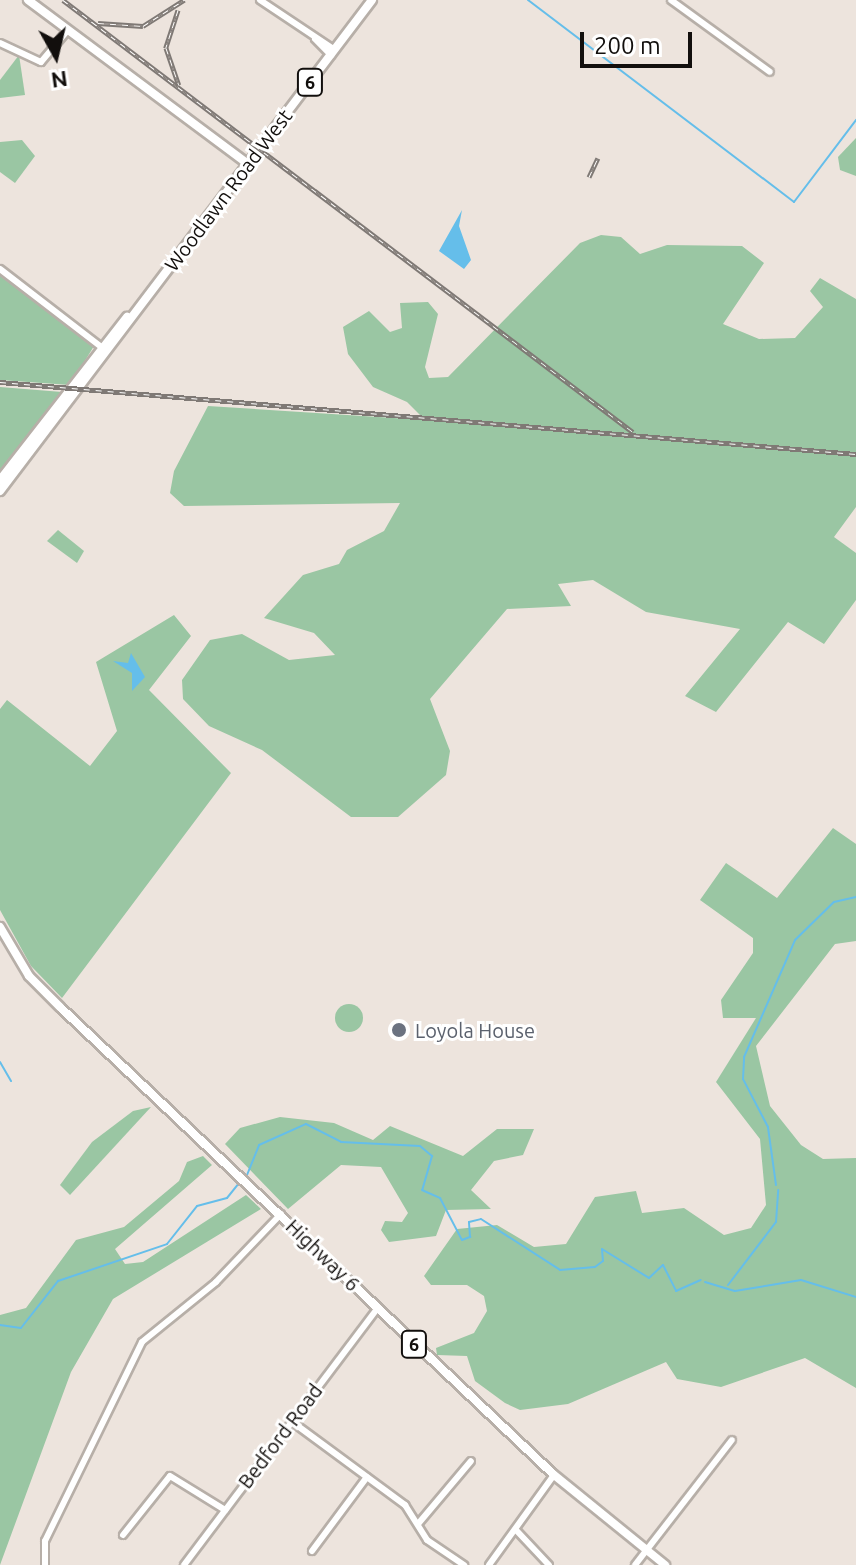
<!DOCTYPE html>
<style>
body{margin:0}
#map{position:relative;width:856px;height:1565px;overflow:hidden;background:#ede4dd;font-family:Ubuntu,sans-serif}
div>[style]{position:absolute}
.green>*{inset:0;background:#9ac6a3}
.round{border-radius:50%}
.water>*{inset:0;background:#65beea}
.stream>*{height:2px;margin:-1px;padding:0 1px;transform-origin:1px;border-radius:1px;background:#65beea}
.roads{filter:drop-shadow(2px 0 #b7afa8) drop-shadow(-2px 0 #b7afa8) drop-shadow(0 2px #b7afa8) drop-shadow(0 -2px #b7afa8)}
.minor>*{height:6px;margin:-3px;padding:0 3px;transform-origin:3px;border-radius:3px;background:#fff}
.major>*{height:8px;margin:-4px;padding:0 4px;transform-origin:4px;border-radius:4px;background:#fff}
.rail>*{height:5px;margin-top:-2.5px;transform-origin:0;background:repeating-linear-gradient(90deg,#fff 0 6px,#7f7975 0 12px);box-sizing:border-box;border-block:2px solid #7f7975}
.dots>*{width:22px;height:22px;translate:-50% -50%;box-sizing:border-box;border:4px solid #fff;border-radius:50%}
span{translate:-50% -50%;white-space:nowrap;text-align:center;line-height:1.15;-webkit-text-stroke:6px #fff;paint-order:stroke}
.shield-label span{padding:2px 6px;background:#fff;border:2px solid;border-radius:6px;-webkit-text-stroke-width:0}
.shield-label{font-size:18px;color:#120f0d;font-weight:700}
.street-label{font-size:20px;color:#120f0d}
.worship-label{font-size:20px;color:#5b616d}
.left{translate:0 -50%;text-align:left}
.north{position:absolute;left:16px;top:16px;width:80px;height:80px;-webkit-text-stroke:6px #fff;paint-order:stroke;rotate:172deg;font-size:22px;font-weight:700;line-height:32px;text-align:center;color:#120f0d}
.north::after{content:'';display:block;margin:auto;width:28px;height:36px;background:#120f0d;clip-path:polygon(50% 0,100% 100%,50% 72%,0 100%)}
.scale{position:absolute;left:580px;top:32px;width:112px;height:36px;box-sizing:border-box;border:4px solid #120f0d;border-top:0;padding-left:10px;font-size:24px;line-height:28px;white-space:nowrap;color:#120f0d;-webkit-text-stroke:6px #fff;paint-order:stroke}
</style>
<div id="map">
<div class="green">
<i style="clip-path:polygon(19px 55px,25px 95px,0 98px,0 80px)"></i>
<i style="clip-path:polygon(856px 138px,856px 176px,840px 170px,838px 157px)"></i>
<i style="clip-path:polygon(22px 140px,35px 156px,15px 183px,0 172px,0 142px)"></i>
<i style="clip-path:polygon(601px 235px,621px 237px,640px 254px,667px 245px,742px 246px,764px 263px,723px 324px,759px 339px,795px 338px,823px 307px,810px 291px,820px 278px,856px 299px,856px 507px,834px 537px,856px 553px,856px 600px,824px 644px,788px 622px,716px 712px,685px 696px,740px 629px,646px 612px,593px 580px,558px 584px,571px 606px,507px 609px,430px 699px,450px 751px,446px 775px,398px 817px,351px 817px,262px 750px,209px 726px,183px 699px,182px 680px,210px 640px,242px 634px,289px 660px,335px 655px,314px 633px,264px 618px,303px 575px,339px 564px,347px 550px,384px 531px,400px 503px,184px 506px,170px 493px,174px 471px,208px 406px,425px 420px,407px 402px,373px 387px,348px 354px,343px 327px,369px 311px,390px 332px,402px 328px,400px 303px,428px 302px,438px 314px,425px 367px,429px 378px,448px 377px,580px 243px)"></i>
<i style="clip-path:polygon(0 273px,94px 346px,70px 385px,0 380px)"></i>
<i style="clip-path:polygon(0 387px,62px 392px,0 473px)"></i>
<i style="clip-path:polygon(58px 530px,84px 551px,77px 563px,47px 541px)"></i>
<i style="clip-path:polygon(174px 615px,191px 636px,149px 690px,231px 773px,62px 998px,31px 966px,0 910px,0 709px,7px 700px,90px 766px,117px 731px,96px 662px)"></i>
<i style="clip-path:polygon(833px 828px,856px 844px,856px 941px,835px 944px,756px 1046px,770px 1106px,801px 1145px,823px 1159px,856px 1158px,856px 1388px,805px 1358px,721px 1387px,677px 1379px,666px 1362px,568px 1404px,520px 1410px,505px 1403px,475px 1381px,467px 1356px,437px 1355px,436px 1348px,474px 1333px,487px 1311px,484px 1296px,467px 1285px,431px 1285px,424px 1276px,457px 1229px,497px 1225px,534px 1247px,566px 1244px,595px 1197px,636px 1191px,642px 1213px,684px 1208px,724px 1235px,751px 1228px,766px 1205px,760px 1139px,716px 1082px,756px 1018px,723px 1018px,721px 1000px,753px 953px,753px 938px,700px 900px,726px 863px,777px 898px)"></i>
<i class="round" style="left:335px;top:1004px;width:28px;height:28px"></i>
<i style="clip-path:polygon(151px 1107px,70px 1195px,60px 1185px,92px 1142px,133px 1111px)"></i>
<i style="clip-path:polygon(280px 1117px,334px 1123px,373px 1140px,390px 1126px,463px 1156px,497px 1129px,534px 1129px,523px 1155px,494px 1161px,471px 1190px,491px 1209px,446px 1210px,436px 1236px,389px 1242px,381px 1230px,385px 1221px,402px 1222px,408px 1213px,381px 1167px,341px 1165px,288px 1209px,225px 1144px,240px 1128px)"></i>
<i style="clip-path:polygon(203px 1156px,212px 1165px,115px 1249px,125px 1264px,143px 1262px,246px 1195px,261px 1209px,113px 1299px,71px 1372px,0 1565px,0 1315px,26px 1308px,76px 1240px,124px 1227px,179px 1181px,187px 1162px)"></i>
</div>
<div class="water">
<i style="clip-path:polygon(462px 210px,459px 226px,471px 260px,464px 269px,439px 251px)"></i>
<i style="clip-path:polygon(131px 653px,145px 677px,132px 691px,132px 673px,113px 661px,128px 663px)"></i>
</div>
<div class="stream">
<i style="left:528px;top:0;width:334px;rotate:37.2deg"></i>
<i style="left:794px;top:202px;width:103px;rotate:-52.9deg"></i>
<i style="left:0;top:1062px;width:22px;rotate:60deg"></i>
<i style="left:247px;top:1175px;width:32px;rotate:-68deg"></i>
<i style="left:259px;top:1145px;width:51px;rotate:-24.1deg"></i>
<i style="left:306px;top:1124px;width:39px;rotate:27deg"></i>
<i style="left:341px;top:1142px;width:79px;rotate:2.9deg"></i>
<i style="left:420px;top:1146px;width:16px;rotate:40deg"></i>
<i style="left:432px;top:1156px;width:35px;rotate:106deg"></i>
<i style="left:422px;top:1190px;width:20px;rotate:24deg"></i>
<i style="left:440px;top:1198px;width:47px;rotate:62.4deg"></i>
<i style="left:462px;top:1240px;width:9px;rotate:-21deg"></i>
<i style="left:470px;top:1237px;width:15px;rotate:-94deg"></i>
<i style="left:469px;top:1222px;width:12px;rotate:-14deg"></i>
<i style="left:481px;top:1219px;width:94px;rotate:32.8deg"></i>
<i style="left:560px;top:1270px;width:35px;rotate:-5deg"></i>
<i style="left:595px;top:1267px;width:10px;rotate:-37deg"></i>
<i style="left:603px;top:1261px;width:12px;rotate:-95deg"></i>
<i style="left:602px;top:1249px;width:55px;rotate:31.7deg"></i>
<i style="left:649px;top:1278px;width:19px;rotate:-43deg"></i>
<i style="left:663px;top:1265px;width:29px;rotate:63deg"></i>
<i style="left:676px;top:1291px;width:27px;rotate:-24deg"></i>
<i style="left:776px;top:1185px;width:59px;rotate:-97.9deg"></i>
<i style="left:768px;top:1127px;width:54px;rotate:-117.5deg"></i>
<i style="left:743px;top:1079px;width:22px;rotate:-87deg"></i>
<i style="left:744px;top:1057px;width:128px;rotate:-66.4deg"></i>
<i style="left:795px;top:940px;width:54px;rotate:-44.3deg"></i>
<i style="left:834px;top:902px;width:23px;rotate:-13deg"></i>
<i style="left:705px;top:1282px;width:31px;rotate:17deg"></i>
<i style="left:735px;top:1291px;width:67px;rotate:-9.5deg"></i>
<i style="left:801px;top:1280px;width:58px;rotate:17.2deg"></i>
<i style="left:728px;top:1285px;width:79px;rotate:-52.7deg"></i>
<i style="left:776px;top:1222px;width:32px;rotate:-86deg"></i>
<i style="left:0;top:1325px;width:21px;rotate:8deg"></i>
<i style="left:21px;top:1328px;width:60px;rotate:-51.8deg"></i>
<i style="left:58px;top:1281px;width:115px;rotate:-18.7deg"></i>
<i style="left:167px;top:1244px;width:48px;rotate:-51.7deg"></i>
<i style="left:197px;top:1206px;width:31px;rotate:-15deg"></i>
<i style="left:227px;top:1198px;width:19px;rotate:-51deg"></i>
</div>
<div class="roads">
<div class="minor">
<i style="left:260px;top:0;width:90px;rotate:33.7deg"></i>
<i style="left:671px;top:0;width:122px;rotate:36deg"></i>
<i style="left:315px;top:39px;width:23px;rotate:45deg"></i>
<i style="left:0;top:43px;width:45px;rotate:24.9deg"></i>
<i style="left:41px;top:62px;width:42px;rotate:-49.8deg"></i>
<i style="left:0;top:269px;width:133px;rotate:37.6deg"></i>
<i style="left:291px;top:1421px;width:142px;rotate:36.4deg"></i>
<i style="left:405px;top:1505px;width:41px;rotate:57.8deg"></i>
<i style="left:427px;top:1540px;width:45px;rotate:34deg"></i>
<i style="left:418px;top:1524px;width:82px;rotate:-49.9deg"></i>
<i style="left:516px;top:1530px;width:48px;rotate:46.7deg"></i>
<i style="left:123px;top:1535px;width:75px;rotate:-51.5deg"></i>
<i style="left:170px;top:1476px;width:65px;rotate:31.7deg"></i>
<i style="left:312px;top:1551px;width:92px;rotate:-53.4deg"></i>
<i style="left:45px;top:1565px;width:24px;rotate:-90deg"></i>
<i style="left:45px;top:1541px;width:221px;rotate:-64deg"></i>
<i style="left:142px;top:1342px;width:95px;rotate:-39deg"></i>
<i style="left:216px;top:1282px;width:94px;rotate:-46.3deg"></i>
<i style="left:184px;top:1565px;width:322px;rotate:-53deg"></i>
<i style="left:489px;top:1565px;width:111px;rotate:-54.2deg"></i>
<i style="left:635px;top:1565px;width:158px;rotate:-52.2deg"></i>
</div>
<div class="major">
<i style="left:28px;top:0;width:274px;rotate:36.7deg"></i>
<i style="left:0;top:480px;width:207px;rotate:-52.1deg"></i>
<i style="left:0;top:491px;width:616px;rotate:-52.85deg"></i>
<i style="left:0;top:927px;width:57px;rotate:59.4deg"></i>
<i style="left:29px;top:976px;width:44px;rotate:45deg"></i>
<i style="left:60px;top:1007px;width:680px;rotate:43.45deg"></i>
<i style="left:554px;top:1475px;width:143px;rotate:39deg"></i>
</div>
</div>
<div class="rail">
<i style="left:63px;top:0;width:715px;rotate:37.16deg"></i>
<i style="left:178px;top:10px;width:40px;rotate:108deg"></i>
<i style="left:166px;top:48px;width:39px;rotate:71deg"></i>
<i style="left:98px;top:23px;width:45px;rotate:3.8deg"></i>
<i style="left:143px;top:26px;width:49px;rotate:-32.4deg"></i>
<i style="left:589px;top:177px;width:21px;rotate:-65deg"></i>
<i style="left:0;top:382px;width:859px;rotate:4.81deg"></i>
</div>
<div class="dots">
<i style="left:399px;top:1030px;background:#6b7280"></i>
</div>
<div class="shield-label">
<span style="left:310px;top:82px">6</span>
<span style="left:414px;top:1344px">6</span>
</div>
<div class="street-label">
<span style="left:228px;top:190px;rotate:-53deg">Woodlawn Road West</span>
<span style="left:323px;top:1255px;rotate:44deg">Highway 6</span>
<span style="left:280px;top:1436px;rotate:-53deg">Bedford Road</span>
</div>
<div class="worship-label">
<span class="left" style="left:415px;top:1030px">Loyola House</span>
</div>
<div class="north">N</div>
<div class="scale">200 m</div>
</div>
